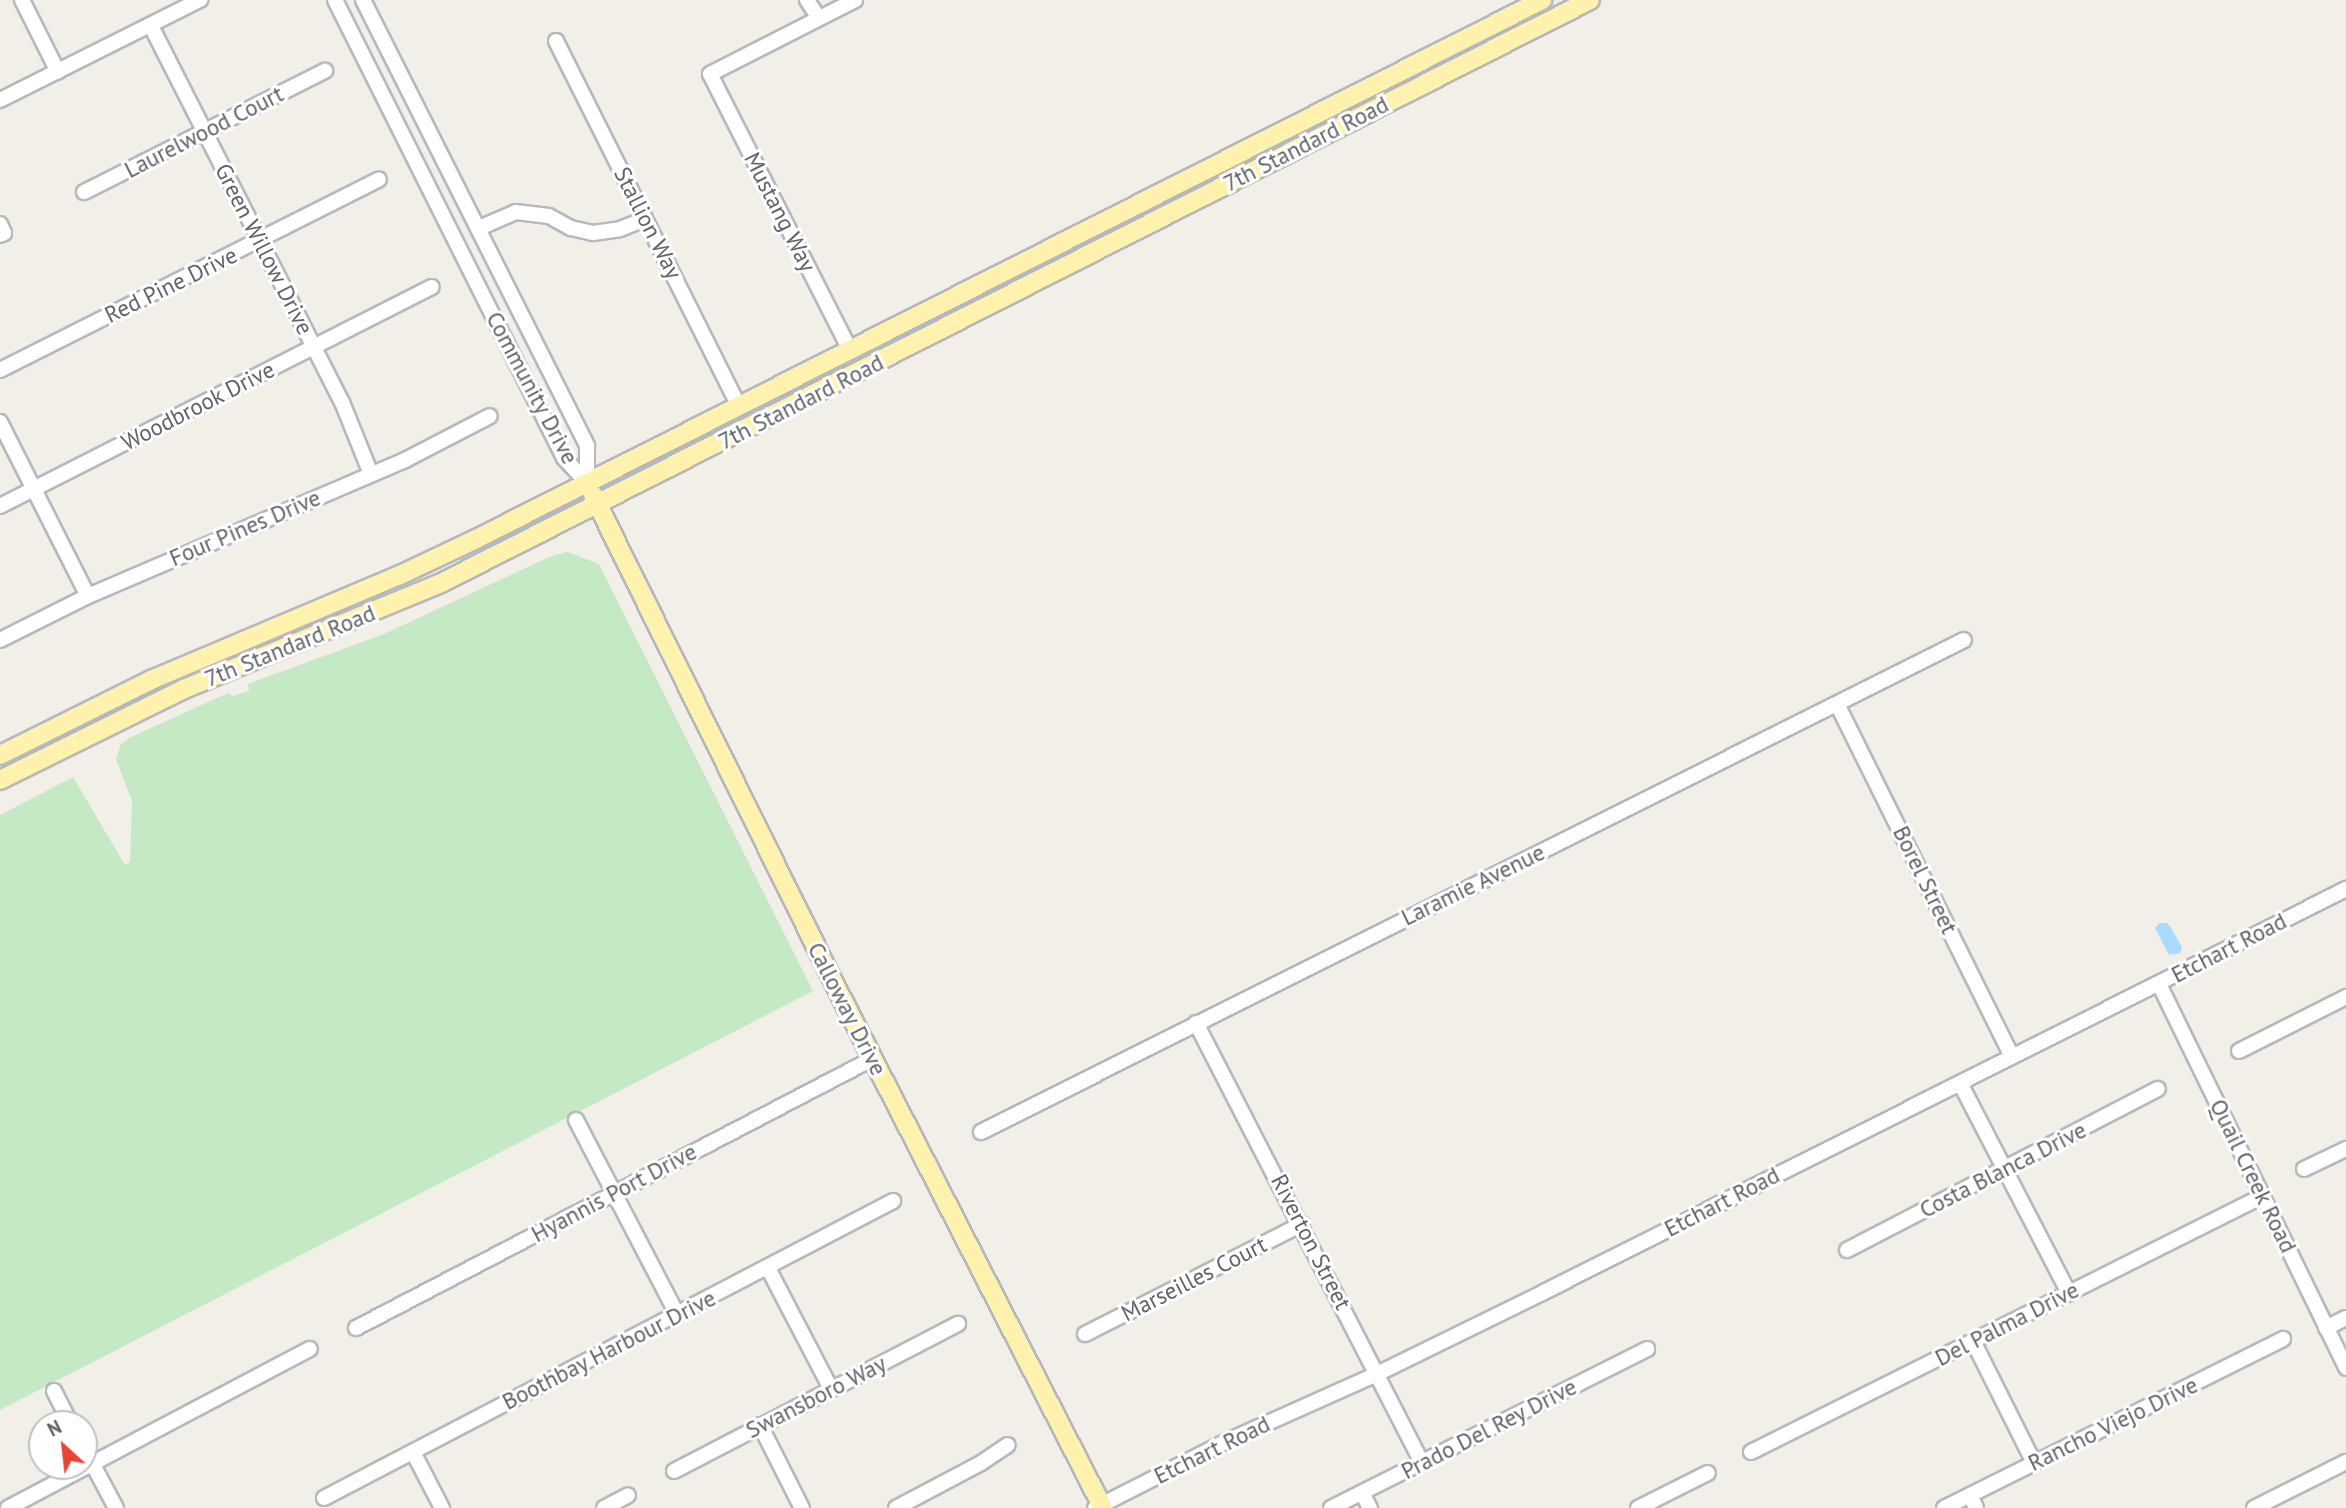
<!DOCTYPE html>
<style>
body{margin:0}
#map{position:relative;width:2346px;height:1508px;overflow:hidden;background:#f1efe8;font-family:"PT Sans",sans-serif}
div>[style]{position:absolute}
.green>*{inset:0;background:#c5e8c5}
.water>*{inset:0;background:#aadaff}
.roads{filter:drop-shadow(2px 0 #b5b8bc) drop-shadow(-2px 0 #b5b8bc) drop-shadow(0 2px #b5b8bc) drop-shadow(0 -2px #b5b8bc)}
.minor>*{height:14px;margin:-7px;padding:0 7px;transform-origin:7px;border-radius:7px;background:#fff}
.major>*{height:18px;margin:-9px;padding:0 9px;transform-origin:9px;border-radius:9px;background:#fff2af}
span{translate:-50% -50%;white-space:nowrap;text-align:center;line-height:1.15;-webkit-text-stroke:6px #fff;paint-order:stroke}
.street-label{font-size:23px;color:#5f6368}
.north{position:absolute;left:28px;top:1410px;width:70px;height:70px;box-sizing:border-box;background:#fff;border:2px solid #bfc1c3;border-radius:50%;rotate:333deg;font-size:19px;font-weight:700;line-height:28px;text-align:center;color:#5f6368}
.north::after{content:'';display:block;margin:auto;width:24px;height:32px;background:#ea4335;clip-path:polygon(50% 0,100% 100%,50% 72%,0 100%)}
</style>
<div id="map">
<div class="green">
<i style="clip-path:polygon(567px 552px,599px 564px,813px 991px,0 1410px,0 815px,73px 777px,125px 865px,130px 862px,132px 801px,116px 759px,121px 744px,129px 738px,228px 693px,232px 696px,249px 691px,248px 684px,384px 634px,549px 557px)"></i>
</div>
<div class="water">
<i style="clip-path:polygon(2160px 923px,2167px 923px,2171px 928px,2182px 947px,2180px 953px,2169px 955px,2155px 928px)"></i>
</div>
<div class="roads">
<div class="minor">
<i style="left:22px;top:0;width:80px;rotate:63.4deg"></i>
<i style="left:335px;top:0;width:512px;rotate:63.43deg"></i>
<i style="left:564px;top:458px;width:34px;rotate:47deg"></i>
<i style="left:363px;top:0;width:499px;rotate:63.3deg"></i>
<i style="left:587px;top:446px;width:37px;rotate:90deg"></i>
<i style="left:807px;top:0;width:20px;rotate:57deg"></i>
<i style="left:151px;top:26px;width:422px;rotate:63.1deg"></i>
<i style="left:342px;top:402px;width:78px;rotate:68.1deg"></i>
<i style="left:556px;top:41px;width:408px;rotate:63.4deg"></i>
<i style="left:0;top:100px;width:224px;rotate:-26.6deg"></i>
<i style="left:84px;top:192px;width:270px;rotate:-26.7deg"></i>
<i style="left:0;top:224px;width:10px;rotate:66deg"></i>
<i style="left:4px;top:233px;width:4px;rotate:153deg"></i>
<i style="left:479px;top:228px;width:40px;rotate:-23.4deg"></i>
<i style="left:516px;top:212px;width:33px;rotate:7deg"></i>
<i style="left:549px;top:216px;width:25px;rotate:29deg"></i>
<i style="left:571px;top:228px;width:23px;rotate:13deg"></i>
<i style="left:593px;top:233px;width:27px;rotate:-8deg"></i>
<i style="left:620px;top:229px;width:27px;rotate:-22deg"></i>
<i style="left:850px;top:350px;width:309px;rotate:-116.9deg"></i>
<i style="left:710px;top:74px;width:163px;rotate:-27deg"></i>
<i style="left:0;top:370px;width:424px;rotate:-26.7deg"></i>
<i style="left:0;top:422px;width:195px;rotate:63.2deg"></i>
<i style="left:0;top:506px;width:484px;rotate:-26.9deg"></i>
<i style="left:0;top:640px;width:98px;rotate:-26.6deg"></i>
<i style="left:88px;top:596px;width:347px;rotate:-23.2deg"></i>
<i style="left:407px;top:459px;width:93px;rotate:-27.4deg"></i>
<i style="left:1837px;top:704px;width:393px;rotate:63.6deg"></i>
<i style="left:2159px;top:984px;width:427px;rotate:64deg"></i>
<i style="left:1196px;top:1023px;width:494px;rotate:62.8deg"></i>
<i style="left:2239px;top:1051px;width:120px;rotate:-26.8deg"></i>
<i style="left:1960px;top:1083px;width:237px;rotate:62.6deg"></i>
<i style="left:576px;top:1120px;width:219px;rotate:62.5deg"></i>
<i style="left:981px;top:1132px;width:1099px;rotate:-26.59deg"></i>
<i style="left:2304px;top:1169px;width:47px;rotate:-25.5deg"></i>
<i style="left:1847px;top:1250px;width:350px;rotate:-27.4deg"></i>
<i style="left:768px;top:1268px;width:136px;rotate:62.5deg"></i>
<i style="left:356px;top:1328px;width:582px;rotate:-27.53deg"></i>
<i style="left:2326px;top:1328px;width:22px;rotate:-27deg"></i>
<i style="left:1085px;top:1334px;width:243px;rotate:-26.9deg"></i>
<i style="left:1973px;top:1341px;width:136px;rotate:63.4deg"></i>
<i style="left:54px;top:1391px;width:37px;rotate:63deg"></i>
<i style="left:760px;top:1425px;width:93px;rotate:63.2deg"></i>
<i style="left:84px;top:1448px;width:68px;rotate:61.9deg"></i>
<i style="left:413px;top:1452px;width:63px;rotate:62.6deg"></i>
<i style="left:1751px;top:1452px;width:572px;rotate:-26.57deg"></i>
<i style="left:674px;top:1471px;width:320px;rotate:-27.4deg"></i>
<i style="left:1362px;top:1493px;width:17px;rotate:62deg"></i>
<i style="left:1970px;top:1495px;width:14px;rotate:65deg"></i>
<i style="left:324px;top:1498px;width:642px;rotate:-27.56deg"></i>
<i style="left:8px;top:1508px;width:341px;rotate:-27.8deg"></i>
<i style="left:604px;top:1508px;width:27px;rotate:-28deg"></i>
<i style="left:896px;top:1508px;width:96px;rotate:-27.9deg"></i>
<i style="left:981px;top:1463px;width:32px;rotate:-34deg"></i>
<i style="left:1095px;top:1508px;width:146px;rotate:-26.9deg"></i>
<i style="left:1225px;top:1442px;width:169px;rotate:-24.1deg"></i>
<i style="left:1379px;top:1373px;width:184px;rotate:-26.1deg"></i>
<i style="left:1544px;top:1292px;width:898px;rotate:-26.68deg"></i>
<i style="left:1331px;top:1508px;width:354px;rotate:-26.7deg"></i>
<i style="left:1638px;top:1508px;width:78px;rotate:-26.6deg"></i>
<i style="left:1944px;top:1508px;width:379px;rotate:-26.5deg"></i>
<i style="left:2254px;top:1508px;width:103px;rotate:-26.6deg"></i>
</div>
<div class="major">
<i style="left:593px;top:495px;width:544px;rotate:63.72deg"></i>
<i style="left:834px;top:983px;width:590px;rotate:62.87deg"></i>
<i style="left:0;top:755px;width:169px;rotate:-26.4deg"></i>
<i style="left:151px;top:680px;width:270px;rotate:-22.9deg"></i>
<i style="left:400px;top:575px;width:84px;rotate:-25.3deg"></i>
<i style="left:476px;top:539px;width:1195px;rotate:-26.82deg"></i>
<i style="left:0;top:780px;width:205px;rotate:-26.3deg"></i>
<i style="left:184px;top:689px;width:280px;rotate:-22.4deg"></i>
<i style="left:443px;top:582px;width:1286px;rotate:-26.9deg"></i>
</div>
</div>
<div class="street-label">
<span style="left:204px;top:132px;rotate:-27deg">Laurelwood Court</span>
<span style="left:1306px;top:144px;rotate:-27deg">7th Standard Road</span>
<span style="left:780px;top:212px;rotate:63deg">Mustang Way</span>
<span style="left:648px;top:223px;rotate:63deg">Stallion Way</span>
<span style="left:264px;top:249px;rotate:63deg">Green Willow Drive</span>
<span style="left:171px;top:285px;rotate:-26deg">Red Pine Drive</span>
<span style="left:532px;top:388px;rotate:62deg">Community Drive</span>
<span style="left:801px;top:402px;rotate:-27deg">7th Standard Road</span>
<span style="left:198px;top:406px;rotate:-27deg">Woodbrook Drive</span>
<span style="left:245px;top:528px;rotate:-23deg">Four Pines Drive</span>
<span style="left:290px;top:646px;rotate:-22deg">7th Standard Road</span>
<span style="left:1925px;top:880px;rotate:64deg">Borel Street</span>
<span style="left:1473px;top:885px;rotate:-26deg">Laramie Avenue</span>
<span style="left:2229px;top:948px;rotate:-27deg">Etchart Road</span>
<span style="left:847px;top:1009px;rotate:63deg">Calloway Drive</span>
<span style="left:2003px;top:1170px;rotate:-27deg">Costa Blanca Drive</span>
<span style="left:2253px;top:1176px;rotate:64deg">Quail Creek Road</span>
<span style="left:614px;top:1193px;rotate:-28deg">Hyannis Port Drive</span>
<span style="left:1722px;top:1202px;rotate:-27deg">Etchart Road</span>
<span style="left:1311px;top:1242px;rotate:63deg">Riverton Street</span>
<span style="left:1194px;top:1279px;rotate:-27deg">Marseilles Court</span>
<span style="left:2007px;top:1324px;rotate:-27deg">Del Palma Drive</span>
<span style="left:609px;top:1350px;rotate:-27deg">Boothbay Harbour Drive</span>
<span style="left:816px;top:1397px;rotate:-27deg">Swansboro Way</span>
<span style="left:2113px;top:1424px;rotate:-26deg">Rancho Viejo Drive</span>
<span style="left:1489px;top:1429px;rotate:-27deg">Prado Del Rey Drive</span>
<span style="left:1212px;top:1450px;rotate:-26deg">Etchart Road</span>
</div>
<div class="north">N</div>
</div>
